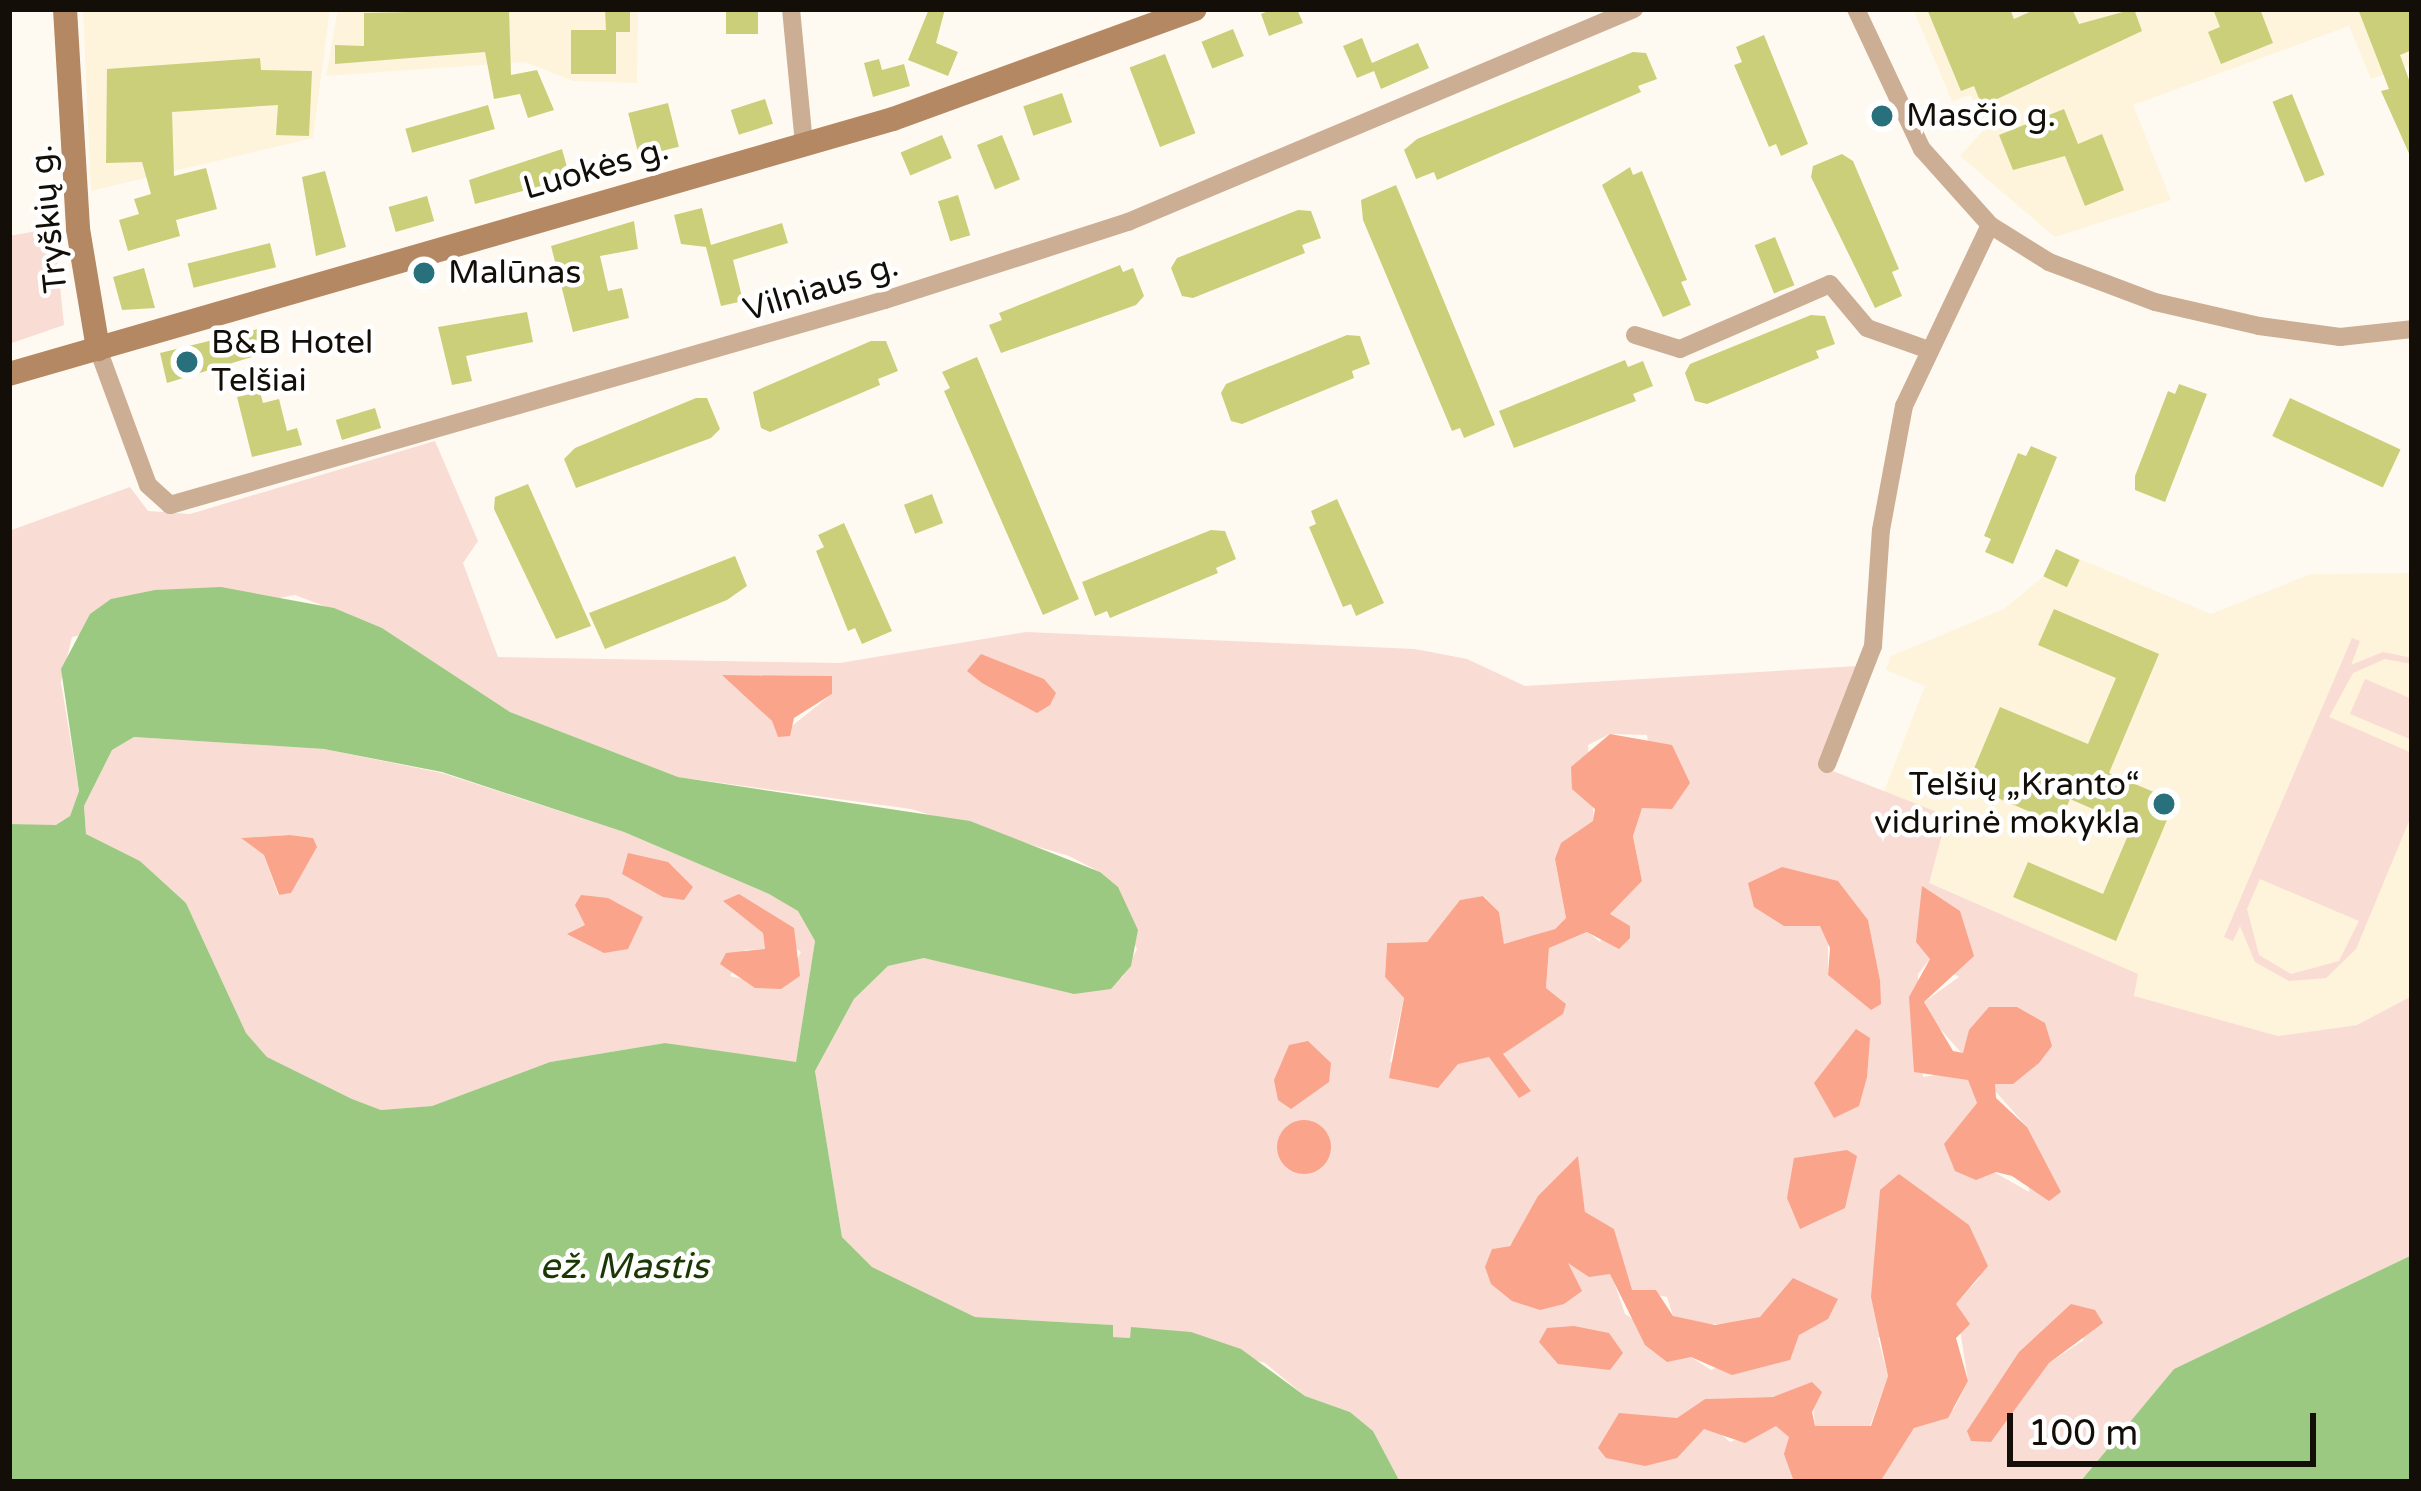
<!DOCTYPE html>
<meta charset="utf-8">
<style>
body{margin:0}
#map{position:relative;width:2421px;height:1491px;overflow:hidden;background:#fffaf1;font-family:"Varela Round",sans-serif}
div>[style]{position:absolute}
.built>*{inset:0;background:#fef3db}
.green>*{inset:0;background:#f9dcd4}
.forest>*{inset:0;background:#faa48c}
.round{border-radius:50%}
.water>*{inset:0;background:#9bc982}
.building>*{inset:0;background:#cccf79;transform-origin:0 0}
.minor>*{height:18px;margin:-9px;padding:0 9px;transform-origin:9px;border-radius:9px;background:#ccae95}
.secondary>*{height:24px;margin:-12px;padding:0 12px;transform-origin:12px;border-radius:12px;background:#b48863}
.dots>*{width:33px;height:33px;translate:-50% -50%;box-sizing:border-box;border:6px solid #fff;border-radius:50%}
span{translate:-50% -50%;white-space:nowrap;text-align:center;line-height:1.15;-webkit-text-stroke:9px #fff;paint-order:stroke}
.poi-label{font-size:33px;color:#130f08}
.left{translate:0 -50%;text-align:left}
.right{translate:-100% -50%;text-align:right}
.street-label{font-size:33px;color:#130f08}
.water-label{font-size:36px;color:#1a3704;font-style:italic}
.frame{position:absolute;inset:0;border:12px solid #130f08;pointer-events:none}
.scale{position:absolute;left:2007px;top:1413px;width:309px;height:54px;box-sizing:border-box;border:6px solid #130f08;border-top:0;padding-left:15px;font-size:36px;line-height:42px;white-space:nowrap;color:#130f08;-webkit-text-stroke:9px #fff;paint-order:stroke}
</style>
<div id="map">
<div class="built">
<i style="clip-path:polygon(83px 9px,330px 9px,313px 138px,91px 191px)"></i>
<i style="clip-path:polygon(338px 9px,638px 9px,637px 83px,573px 81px,525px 62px,326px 76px)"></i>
<i style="clip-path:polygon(1913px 9px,2412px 9px,2412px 65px,2371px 79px,2349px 26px,2133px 105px,2171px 200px,2055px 237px,1960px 156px,1987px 126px,1971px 95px,1952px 101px)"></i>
<i style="clip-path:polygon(2056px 549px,2211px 614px,2310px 574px,2412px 573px,2412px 996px,2357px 1025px,2278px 1036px,2133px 996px,2137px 974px,1928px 883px,1884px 791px,1925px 686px,1886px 670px,1891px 656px,2004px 609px,2044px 576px)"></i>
</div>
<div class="green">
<i style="clip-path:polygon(54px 228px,64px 325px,9px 344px,9px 236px)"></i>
<i style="clip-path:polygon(evenodd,435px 441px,478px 541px,463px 563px,498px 657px,840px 663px,1026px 632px,1415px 649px,1467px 659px,1525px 686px,1874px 665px,1833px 771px,1947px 816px,1929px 883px,2138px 974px,2134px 996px,2278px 1036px,2357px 1025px,2412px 996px,2412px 1255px,2174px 1369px,2080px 1482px,1880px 1482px,1914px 1428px,1954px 1409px,1968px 1381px,1956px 1304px,1981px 1276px,1878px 1338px,1888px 1376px,1870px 1426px,1815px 1427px,1811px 1383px,1773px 1397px,1705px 1399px,1677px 1418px,1714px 1428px,1730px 1442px,1776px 1425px,1789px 1437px,1785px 1455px,1794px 1482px,1400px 1482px,1373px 1431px,1350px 1412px,1305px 1396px,1265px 1363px,1132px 1327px,1130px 1338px,1112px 1337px,1112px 1325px,975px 1317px,872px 1267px,842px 1237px,815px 1071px,854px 999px,888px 966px,924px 958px,1122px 978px,1137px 949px,1100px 872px,1069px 856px,911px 809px,678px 777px,510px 712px,382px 628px,295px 595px,72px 637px,61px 682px,79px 791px,70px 816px,56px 826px,9px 824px,9px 531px,130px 487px,148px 511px,190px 514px,435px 441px,724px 675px,831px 676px,832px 694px,778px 737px,772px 721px,724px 675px,435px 441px,1610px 734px,1647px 735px,1657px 803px,1642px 807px,1633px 835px,1642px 881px,1610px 914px,1600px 942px,1588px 932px,1549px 948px,1546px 988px,1566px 1004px,1563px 1014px,1502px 1054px,1531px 1090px,1518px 1097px,1490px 1057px,1390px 1062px,1404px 997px,1385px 977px,1387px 943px,1427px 942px,1460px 900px,1484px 896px,1499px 912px,1504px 945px,1555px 929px,1566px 918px,1555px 859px,1594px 821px,1588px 745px,1610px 734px,435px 441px,1838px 881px,1868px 920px,1880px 980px,1871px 1010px,1828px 975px,1828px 933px,1820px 925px,1784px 926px,1838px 881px,435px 441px,1930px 959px,1959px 977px,1924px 1002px,1934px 1022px,2027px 1127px,2029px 1192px,1945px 1144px,1977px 1103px,1968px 1079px,1955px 1072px,1923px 1077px,1918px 974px,1930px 959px,435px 441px,1578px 1157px,1585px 1213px,1614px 1229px,1631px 1290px,1667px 1297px,1673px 1316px,1694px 1325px,1828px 1319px,1711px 1370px,1625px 1314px,1611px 1273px,1566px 1261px,1581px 1290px,1564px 1304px,1492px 1249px,1509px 1246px,1578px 1157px,435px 441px,2071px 1304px,2084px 1340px,2049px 1363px,1991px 1442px,2071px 1304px)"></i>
<i style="clip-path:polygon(evenodd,2352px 638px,2360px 641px,2351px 665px,2383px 652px,2412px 658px,2412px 664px,2385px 659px,2353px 673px,2329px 717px,2412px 753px,2412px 814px,2356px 949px,2326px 978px,2289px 981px,2255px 962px,2240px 926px,2233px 941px,2224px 937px,2352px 638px,2260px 879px,2359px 921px,2339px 961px,2291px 974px,2259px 955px,2247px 909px,2260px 879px)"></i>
<i style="clip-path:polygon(2365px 679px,2412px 699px,2412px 740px,2350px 714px)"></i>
<i style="clip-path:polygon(evenodd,134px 737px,324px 749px,442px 773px,624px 832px,769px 894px,798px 910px,815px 941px,796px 1063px,665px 1043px,550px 1062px,432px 1106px,381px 1110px,352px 1099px,267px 1057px,246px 1033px,186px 903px,140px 861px,86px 834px,84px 806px,112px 750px,134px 737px,290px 835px,313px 838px,291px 893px,278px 895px,264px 855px,241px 838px,290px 835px,134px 737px,724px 901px,801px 952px,781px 989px,730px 976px,745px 950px,765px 949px,763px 933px,724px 901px)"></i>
</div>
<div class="forest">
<i style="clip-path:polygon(981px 654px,1044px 679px,1056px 693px,1050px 705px,1037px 713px,982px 683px,967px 671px)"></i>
<i style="clip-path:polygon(722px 675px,832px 676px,832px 694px,794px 718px,790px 736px,778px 737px,772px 721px)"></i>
<i style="clip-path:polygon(1610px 734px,1672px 745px,1690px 783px,1672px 809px,1642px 808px,1633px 836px,1642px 881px,1610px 914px,1630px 926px,1630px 938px,1619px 949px,1587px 932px,1549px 948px,1546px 988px,1566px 1004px,1563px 1014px,1503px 1054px,1531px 1091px,1519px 1098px,1489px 1057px,1458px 1064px,1438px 1088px,1389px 1078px,1404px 998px,1385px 977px,1387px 943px,1427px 942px,1460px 900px,1483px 896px,1499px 912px,1504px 944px,1555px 929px,1566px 918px,1555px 859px,1561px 843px,1593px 821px,1595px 809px,1572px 789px,1571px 767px)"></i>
<i style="clip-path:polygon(290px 835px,313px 838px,317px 847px,291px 893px,279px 895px,264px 855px,241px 838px)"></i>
<i style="clip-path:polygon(628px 853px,668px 862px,693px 887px,684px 900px,663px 897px,622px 874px)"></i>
<i style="clip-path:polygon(1782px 867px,1838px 881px,1868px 920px,1880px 980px,1881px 1004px,1871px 1010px,1828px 975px,1830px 948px,1820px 926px,1784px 926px,1754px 907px,1748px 883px)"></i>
<i style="clip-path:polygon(1922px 886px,1960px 911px,1974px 956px,1924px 1002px,1953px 1051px,1963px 1053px,1969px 1030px,1989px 1007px,2017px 1007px,2045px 1023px,2052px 1046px,2039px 1063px,2013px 1084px,1995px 1084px,1996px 1098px,2027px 1127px,2061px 1192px,2049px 1201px,2012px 1176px,1996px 1172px,1976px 1180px,1955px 1171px,1944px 1144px,1977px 1103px,1968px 1080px,1914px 1072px,1909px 997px,1930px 959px,1916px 942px)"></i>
<i style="clip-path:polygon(739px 894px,794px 928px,800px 976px,781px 989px,755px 988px,720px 964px,726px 953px,765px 949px,763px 933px,723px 901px)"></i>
<i style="clip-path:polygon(581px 895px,608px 898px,643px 917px,628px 949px,604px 953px,567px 934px,585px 925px,575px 905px)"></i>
<i style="clip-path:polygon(1856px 1029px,1870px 1038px,1867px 1077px,1859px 1106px,1834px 1118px,1814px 1083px)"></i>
<i style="clip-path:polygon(1308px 1041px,1331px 1063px,1329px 1082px,1291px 1109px,1278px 1100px,1274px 1080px,1289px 1045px)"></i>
<i class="round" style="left:1277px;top:1120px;width:54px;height:54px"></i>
<i style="clip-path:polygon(1847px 1150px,1857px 1156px,1845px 1208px,1800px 1229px,1787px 1198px,1794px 1158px)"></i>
<i style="clip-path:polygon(1578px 1156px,1585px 1212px,1614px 1229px,1632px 1290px,1656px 1290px,1673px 1316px,1715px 1325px,1760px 1317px,1793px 1278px,1838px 1299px,1828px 1319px,1799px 1335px,1790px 1360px,1732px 1375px,1691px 1357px,1667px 1362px,1645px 1345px,1610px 1274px,1589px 1277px,1568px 1263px,1582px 1291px,1564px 1304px,1540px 1310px,1512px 1301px,1491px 1284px,1485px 1267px,1492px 1249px,1510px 1246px,1538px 1196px)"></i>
<i style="clip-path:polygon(1899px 1174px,1969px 1225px,1988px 1266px,1956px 1304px,1970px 1324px,1956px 1338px,1968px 1381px,1948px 1418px,1914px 1428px,1880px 1482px,1794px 1482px,1784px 1454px,1789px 1437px,1776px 1426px,1745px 1443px,1704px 1429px,1677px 1458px,1645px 1466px,1606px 1458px,1598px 1448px,1619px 1413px,1677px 1418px,1705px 1399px,1773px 1397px,1812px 1382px,1822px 1392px,1812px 1412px,1815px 1426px,1871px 1426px,1888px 1376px,1871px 1297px,1880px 1190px)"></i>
<i style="clip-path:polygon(2071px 1304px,2095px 1310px,2103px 1323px,2049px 1363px,1991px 1442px,1971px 1441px,1967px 1431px,2019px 1352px)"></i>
<i style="clip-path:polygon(1574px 1326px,1609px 1333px,1623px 1353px,1610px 1370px,1558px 1364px,1539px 1342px,1547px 1328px)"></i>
</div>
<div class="water">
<i style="clip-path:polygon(evenodd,221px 587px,334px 608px,382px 628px,510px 712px,678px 777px,970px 821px,1100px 872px,1118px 887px,1138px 930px,1131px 966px,1111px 989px,1074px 994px,924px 958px,888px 966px,854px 999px,815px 1071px,842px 1237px,872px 1267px,975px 1317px,1113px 1325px,1113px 1337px,1130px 1338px,1131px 1327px,1191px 1332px,1241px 1349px,1305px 1396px,1350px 1412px,1373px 1431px,1400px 1482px,9px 1482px,9px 824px,56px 825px,70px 816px,79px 791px,61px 669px,90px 614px,111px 599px,155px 590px,221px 587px,134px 737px,324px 749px,442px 772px,624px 832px,769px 894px,798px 911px,815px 941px,796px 1062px,665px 1043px,550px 1062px,432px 1106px,381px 1110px,352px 1099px,267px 1057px,246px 1033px,186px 903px,140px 861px,86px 834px,84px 806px,112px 750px,134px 737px)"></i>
<i style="clip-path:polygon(2412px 1255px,2412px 1482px,2080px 1482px,2174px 1369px)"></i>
</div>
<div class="building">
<i style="clip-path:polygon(605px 9px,630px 9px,630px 32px,616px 32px,616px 74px,571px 74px,571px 30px,606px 30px)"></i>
<i style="left:726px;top:9px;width:32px;height:25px"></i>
<i style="clip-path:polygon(929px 9px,945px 9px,936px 43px,958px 52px,948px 76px,908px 60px)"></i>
<i style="clip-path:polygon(1273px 9px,1297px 9px,1303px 23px,1269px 36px,1261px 14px)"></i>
<i style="clip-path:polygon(1927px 9px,2010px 9px,2014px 19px,2036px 9px,2072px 9px,2079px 24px,2134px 9px,2142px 31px,1982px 106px,1974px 86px,1961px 91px)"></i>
<i style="clip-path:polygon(2213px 9px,2260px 9px,2273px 43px,2221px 64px,2208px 32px,2220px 27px)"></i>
<i style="clip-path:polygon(2358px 9px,2412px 9px,2412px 50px,2400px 55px,2412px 88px,2412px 160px,2381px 91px,2389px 89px)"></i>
<i style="clip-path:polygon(509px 10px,511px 75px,537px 70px,554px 110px,528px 118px,520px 94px,494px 99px,485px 52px,335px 64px,335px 45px,364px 46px,364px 13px)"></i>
<i style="left:1233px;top:29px;width:29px;height:34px;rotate:68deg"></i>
<i style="clip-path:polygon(1764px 35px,1808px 144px,1781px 156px,1776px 144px,1769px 147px,1734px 65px,1742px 62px,1736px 47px)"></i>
<i style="clip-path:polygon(1362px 38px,1372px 63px,1418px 43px,1429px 68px,1381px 89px,1374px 71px,1357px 78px,1343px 46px)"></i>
<i style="clip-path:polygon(1633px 52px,1646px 53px,1657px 79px,1638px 86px,1641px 92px,1437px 180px,1434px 172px,1416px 179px,1404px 150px,1417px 139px)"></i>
<i style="left:1165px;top:54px;width:85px;height:38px;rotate:69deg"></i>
<i style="clip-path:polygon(260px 58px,261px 70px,312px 71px,309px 136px,276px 135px,278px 105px,172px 112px,174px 176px,206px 168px,217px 209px,176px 220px,180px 236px,128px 251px,119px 220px,139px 214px,134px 199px,151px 194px,142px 162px,106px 163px,107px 69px)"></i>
<i style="clip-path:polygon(879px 59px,882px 70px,904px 64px,910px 86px,873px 97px,864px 63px)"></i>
<i style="left:1062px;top:93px;width:31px;height:41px;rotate:71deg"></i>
<i style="left:2292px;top:94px;width:87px;height:21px;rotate:68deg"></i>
<i style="left:765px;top:99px;width:26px;height:36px;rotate:72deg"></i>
<i style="left:668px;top:103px;width:45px;height:41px;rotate:76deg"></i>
<i style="left:488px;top:105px;width:25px;height:86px;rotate:74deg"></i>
<i style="clip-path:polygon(2064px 109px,2078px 144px,2102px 134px,2124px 190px,2085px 206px,2065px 156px,2013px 170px,1999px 135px)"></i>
<i style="left:942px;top:135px;width:25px;height:45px;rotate:67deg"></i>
<i style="left:1002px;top:135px;width:48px;height:27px;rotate:68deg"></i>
<i style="clip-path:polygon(562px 149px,570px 178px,475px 204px,469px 180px)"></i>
<i style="clip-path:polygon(1842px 154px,1853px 161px,1899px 269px,1892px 272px,1902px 296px,1875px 308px,1811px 177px,1813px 166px)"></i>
<i style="clip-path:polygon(1630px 167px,1633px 175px,1642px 171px,1687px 280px,1681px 282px,1691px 305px,1663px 317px,1602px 185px)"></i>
<i style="clip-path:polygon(325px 171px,346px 247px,316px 256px,302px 177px)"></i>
<i style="clip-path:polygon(1396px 185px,1495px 425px,1464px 438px,1460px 428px,1452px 431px,1363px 220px,1361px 200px)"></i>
<i style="left:958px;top:195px;width:42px;height:21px;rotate:73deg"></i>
<i style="left:427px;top:196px;width:26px;height:40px;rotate:74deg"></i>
<i style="clip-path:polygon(702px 208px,711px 245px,782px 223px,788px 243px,733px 260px,743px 301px,721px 306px,706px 247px,681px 244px,674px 215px)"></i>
<i style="clip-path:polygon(1298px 210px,1311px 211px,1321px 238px,1302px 245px,1305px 253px,1193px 298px,1182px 296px,1171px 268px,1177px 258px)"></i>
<i style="clip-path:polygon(634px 221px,638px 249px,600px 256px,608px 291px,622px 288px,629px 318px,573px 332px,551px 246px)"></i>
<i style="left:1775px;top:237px;width:52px;height:22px;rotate:68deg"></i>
<i style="left:270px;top:243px;width:25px;height:85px;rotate:76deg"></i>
<i style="clip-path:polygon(1120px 265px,1123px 272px,1133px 268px,1144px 296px,1136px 305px,1001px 353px,989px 325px,1002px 320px,999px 313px)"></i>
<i style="clip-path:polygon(144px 268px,155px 308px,122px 310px,113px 277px)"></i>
<i style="clip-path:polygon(527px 312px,533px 342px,466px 356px,472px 381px,452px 385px,438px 327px)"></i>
<i style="clip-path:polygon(1811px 315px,1825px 316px,1835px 344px,1816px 351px,1819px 358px,1707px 404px,1695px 401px,1685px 373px,1690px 364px)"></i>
<i style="clip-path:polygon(262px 328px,268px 352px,167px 383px,160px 353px)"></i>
<i style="clip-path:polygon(1347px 335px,1360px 336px,1370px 364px,1352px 371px,1354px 378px,1242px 424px,1231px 421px,1221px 393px,1226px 384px)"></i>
<i style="clip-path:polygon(871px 341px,886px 341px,898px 371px,878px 379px,880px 385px,770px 432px,761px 428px,753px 392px)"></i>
<i style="clip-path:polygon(977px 357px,1079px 599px,1043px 615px,944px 391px,950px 388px,942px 372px)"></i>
<i style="clip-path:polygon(1625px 360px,1628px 367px,1643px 361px,1653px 386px,1633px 394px,1636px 401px,1514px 448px,1499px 411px)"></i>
<i style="clip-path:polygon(2179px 384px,2207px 394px,2165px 502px,2135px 490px,2135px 476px,2168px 391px,2175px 394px)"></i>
<i style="clip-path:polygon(260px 392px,263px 403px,279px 399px,287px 431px,297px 428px,302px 445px,252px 457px,237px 397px)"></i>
<i style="clip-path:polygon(696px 398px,707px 398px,720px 429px,711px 438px,576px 488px,564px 459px,575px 448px)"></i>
<i style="left:2290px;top:398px;width:122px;height:42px;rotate:25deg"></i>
<i style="left:375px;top:408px;width:21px;height:41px;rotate:73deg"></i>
<i style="clip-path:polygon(2031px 446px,2057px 457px,2013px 564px,1985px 552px,1991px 539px,1984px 536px,2018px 453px,2026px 456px)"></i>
<i style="clip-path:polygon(528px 484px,591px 626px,556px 639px,494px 509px,495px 497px)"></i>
<i style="left:932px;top:494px;width:31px;height:30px;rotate:69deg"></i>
<i style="clip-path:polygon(1337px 499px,1384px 603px,1356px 616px,1351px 604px,1343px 607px,1309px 527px,1316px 524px,1311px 511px)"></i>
<i style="clip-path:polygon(844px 523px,892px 631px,862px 644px,855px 628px,848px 631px,816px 551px,824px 547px,818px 535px)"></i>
<i style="clip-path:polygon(1211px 530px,1225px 531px,1236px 559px,1216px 568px,1218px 573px,1110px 618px,1107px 611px,1095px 616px,1082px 582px)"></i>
<i style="left:2056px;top:549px;width:26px;height:30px;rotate:25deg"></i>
<i style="clip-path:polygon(735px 556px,747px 586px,727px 600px,605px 649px,589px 613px)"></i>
<i style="clip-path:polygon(2054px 609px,2159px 654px,2109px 773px,2175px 801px,2116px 941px,2013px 897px,2028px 862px,2103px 894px,2132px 826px,2070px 799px,2059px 824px,1967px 785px,2000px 707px,2088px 744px,2116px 678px,2038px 645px)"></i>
</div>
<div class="minor">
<i style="left:791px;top:9px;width:136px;rotate:84.5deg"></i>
<i style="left:1856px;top:9px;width:155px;rotate:64.8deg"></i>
<i style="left:1922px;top:149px;width:102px;rotate:48.2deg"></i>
<i style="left:1990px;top:225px;width:70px;rotate:32.1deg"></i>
<i style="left:2049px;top:262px;width:113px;rotate:20.7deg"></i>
<i style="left:2155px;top:302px;width:107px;rotate:13deg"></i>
<i style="left:2259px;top:326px;width:82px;rotate:7.7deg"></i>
<i style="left:2340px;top:337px;width:72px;rotate:-6.3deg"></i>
<i style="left:1635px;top:335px;width:47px;rotate:17.3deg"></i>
<i style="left:1680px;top:349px;width:163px;rotate:-23.4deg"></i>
<i style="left:1830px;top:284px;width:57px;rotate:49.9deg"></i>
<i style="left:1867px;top:328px;width:63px;rotate:19.6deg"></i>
<i style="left:98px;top:349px;width:145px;rotate:69.8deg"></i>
<i style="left:148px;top:485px;width:30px;rotate:42deg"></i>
<i style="left:170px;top:505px;width:744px;rotate:-16deg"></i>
<i style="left:885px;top:300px;width:255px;rotate:-17.8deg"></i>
<i style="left:1128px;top:222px;width:549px;rotate:-22.83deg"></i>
<i style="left:1827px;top:764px;width:127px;rotate:-68.7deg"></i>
<i style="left:1873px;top:646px;width:116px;rotate:-86.1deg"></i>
<i style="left:1881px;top:530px;width:126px;rotate:-79.5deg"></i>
<i style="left:1904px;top:406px;width:200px;rotate:-64.6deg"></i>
</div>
<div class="secondary">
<i style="left:65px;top:9px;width:220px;rotate:86.6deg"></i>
<i style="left:78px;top:229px;width:122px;rotate:80.5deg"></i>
<i style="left:9px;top:374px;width:920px;rotate:-16.09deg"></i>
<i style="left:893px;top:119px;width:321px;rotate:-20deg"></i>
</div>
<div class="dots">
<i style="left:1882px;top:116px;background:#28707b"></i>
<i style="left:424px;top:273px;background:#28707b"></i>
<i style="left:187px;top:362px;background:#28707b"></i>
<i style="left:2164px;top:804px;background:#28707b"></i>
</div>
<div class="poi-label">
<span class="left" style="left:1906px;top:116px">Masčio g.</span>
<span class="left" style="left:448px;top:273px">Malūnas</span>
<span class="left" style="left:211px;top:362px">B&amp;B Hotel<br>Telšiai</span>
<span class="right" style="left:2140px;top:804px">Telšių „Kranto“<br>vidurinė mokykla</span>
</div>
<div class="street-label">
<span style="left:596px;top:169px;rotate:-16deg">Luokės g.</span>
<span style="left:49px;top:219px;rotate:-96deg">Tryškių g.</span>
<span style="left:821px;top:288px;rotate:-17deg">Vilniaus g.</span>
</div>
<div class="water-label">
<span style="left:624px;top:1267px">ež. Mastis</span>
</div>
<div class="frame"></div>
<div class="scale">100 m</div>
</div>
